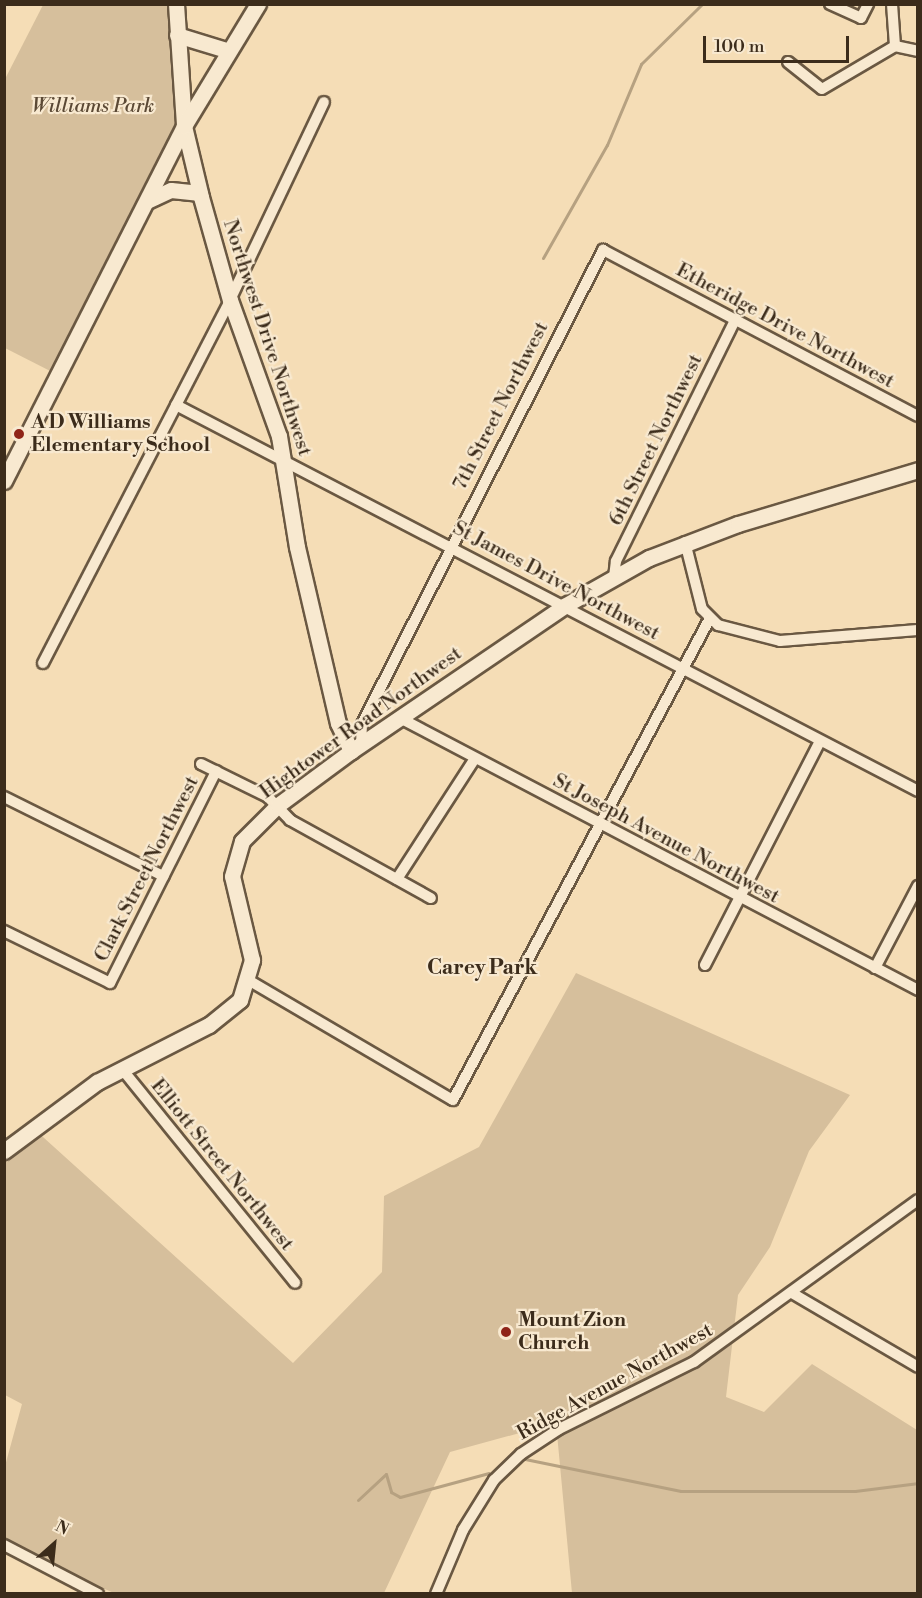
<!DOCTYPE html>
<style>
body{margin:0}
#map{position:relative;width:922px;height:1598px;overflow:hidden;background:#f5ddb6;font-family:"Libre Bodoni",serif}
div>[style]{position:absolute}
.green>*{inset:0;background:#d6bf9c}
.stream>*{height:3px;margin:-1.5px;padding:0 1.5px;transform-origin:1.5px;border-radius:1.5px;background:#b6a181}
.roads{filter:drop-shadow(2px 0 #6a5842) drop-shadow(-2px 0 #6a5842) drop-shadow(0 2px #6a5842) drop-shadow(0 -2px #6a5842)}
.street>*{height:10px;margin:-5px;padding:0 5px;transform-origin:5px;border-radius:5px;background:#f8e9d0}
.secondary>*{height:15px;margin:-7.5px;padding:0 7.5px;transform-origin:7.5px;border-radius:7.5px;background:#f8e9d0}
.dots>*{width:16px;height:16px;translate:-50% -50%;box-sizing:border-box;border:3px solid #f8e9d0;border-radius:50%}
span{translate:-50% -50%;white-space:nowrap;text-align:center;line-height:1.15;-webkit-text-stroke:4.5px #f8e9d0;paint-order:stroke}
.park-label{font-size:20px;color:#5b4935;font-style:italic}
.street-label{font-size:20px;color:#3c2c1b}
.poi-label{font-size:20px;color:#3c2c1b;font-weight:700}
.left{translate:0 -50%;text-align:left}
.neighbourhood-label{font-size:21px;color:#3c2c1b;font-weight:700}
.frame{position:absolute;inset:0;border:6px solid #3c2c1b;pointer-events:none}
.north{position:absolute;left:24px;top:1514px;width:60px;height:60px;-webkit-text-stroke:4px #f8e9d0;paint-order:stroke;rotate:27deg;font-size:16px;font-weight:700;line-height:24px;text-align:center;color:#3c2c1b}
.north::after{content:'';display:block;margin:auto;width:21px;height:27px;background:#3c2c1b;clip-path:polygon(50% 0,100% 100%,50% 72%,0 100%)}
.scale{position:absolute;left:703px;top:36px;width:146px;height:27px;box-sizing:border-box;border:3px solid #3c2c1b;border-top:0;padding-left:8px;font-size:18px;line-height:21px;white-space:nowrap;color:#3c2c1b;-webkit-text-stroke:4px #f8e9d0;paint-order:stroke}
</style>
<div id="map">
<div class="green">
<i style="clip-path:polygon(43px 5px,175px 5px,184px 124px,62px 377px,5px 348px,4px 81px)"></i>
<i style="clip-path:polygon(576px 973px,850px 1095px,809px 1151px,770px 1247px,738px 1295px,726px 1397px,764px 1412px,812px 1364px,917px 1430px,917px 1593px,572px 1593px,556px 1423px,450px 1452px,384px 1593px,114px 1593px,5px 1546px,5px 1466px,22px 1404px,5px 1395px,5px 1152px,33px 1128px,293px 1363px,382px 1272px,384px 1196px,479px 1147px)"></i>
</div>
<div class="stream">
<i style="left:543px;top:258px;width:130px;rotate:-60.5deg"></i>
<i style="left:607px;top:145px;width:88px;rotate:-67.2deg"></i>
<i style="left:641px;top:64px;width:86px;rotate:-44.5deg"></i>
<i style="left:525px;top:1459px;width:159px;rotate:11.6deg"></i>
<i style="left:681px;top:1491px;width:174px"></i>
<i style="left:855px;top:1491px;width:64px;rotate:-7.2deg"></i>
<i style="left:358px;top:1500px;width:38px;rotate:-43deg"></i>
<i style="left:386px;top:1474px;width:19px;rotate:74deg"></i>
<i style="left:391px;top:1492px;width:10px;rotate:29deg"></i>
<i style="left:400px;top:1497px;width:92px;rotate:-15.1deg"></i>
</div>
<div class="roads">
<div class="street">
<i style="left:830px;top:4px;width:34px;rotate:24deg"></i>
<i style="left:861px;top:18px;width:16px;rotate:-63deg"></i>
<i style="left:892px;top:4px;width:42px;rotate:85.9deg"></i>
<i style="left:788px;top:62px;width:43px;rotate:38.5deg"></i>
<i style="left:822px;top:89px;width:85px;rotate:-30.5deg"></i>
<i style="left:895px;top:46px;width:24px;rotate:12deg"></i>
<i style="left:176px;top:405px;width:836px;rotate:27.48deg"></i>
<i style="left:685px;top:542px;width:69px;rotate:75.8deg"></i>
<i style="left:702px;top:609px;width:23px;rotate:45deg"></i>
<i style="left:718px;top:625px;width:64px;rotate:14.5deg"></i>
<i style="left:780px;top:641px;width:138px;rotate:-4.6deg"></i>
<i style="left:614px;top:577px;width:16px;rotate:-83deg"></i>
<i style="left:616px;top:561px;width:269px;rotate:-63.7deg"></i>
<i style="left:43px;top:663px;width:408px;rotate:-62.7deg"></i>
<i style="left:230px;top:300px;width:219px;rotate:-64.6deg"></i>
<i style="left:400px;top:718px;width:585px;rotate:27.7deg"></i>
<i style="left:361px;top:744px;width:20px;rotate:-87deg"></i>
<i style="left:362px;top:724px;width:532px;rotate:-63.05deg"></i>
<i style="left:603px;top:250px;width:356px;rotate:27.8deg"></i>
<i style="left:201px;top:764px;width:75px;rotate:26.2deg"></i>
<i style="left:268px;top:797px;width:32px;rotate:46deg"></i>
<i style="left:290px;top:820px;width:161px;rotate:29deg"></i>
<i style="left:4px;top:797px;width:178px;rotate:26.4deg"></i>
<i style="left:397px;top:879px;width:142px;rotate:-57.1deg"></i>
<i style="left:4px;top:931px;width:118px;rotate:26.1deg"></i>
<i style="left:110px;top:983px;width:237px;rotate:-63.4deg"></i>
<i style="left:705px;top:965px;width:252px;rotate:-62.8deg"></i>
<i style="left:875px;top:968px;width:93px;rotate:-62.3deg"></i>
<i style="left:250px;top:981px;width:235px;rotate:30.4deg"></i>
<i style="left:453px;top:1100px;width:544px;rotate:-61.93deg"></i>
<i style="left:122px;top:1069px;width:275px;rotate:51deg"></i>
<i style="left:792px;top:1293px;width:146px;rotate:30.4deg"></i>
<i style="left:4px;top:1545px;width:106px;rotate:27.5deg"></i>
<i style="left:436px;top:1594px;width:69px;rotate:-67.1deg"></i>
<i style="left:463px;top:1530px;width:59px;rotate:-58.2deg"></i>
<i style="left:494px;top:1480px;width:37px;rotate:-44deg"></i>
<i style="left:521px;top:1454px;width:45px;rotate:-33.3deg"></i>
<i style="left:559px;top:1429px;width:151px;rotate:-26.4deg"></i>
<i style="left:694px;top:1362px;width:276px;rotate:-35.9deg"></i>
</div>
<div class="secondary">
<i style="left:176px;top:4px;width:122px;rotate:86.2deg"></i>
<i style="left:184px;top:126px;width:73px;rotate:76.5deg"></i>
<i style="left:201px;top:197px;width:107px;rotate:74.3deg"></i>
<i style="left:230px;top:300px;width:145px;rotate:70.2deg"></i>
<i style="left:279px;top:436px;width:112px;rotate:80.8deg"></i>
<i style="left:297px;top:547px;width:181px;rotate:76.9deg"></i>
<i style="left:338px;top:723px;width:31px;rotate:65deg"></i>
<i style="left:177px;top:35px;width:51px;rotate:17deg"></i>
<i style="left:147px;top:201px;width:26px;rotate:-25deg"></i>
<i style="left:171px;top:190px;width:29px;rotate:6deg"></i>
<i style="left:4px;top:481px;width:398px;rotate:-63.1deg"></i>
<i style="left:184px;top:126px;width:143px;rotate:-58.8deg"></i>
<i style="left:4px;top:1151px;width:116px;rotate:-36.6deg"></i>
<i style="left:97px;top:1082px;width:126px;rotate:-27deg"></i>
<i style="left:209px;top:1025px;width:40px;rotate:-39deg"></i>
<i style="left:240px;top:1000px;width:42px;rotate:-73.3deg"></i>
<i style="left:252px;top:960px;width:86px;rotate:-103.4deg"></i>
<i style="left:232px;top:876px;width:36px;rotate:-74deg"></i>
<i style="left:242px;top:841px;width:51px;rotate:-45deg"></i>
<i style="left:278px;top:805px;width:91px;rotate:-36.5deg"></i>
<i style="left:351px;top:751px;width:258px;rotate:-34.2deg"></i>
<i style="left:564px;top:606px;width:98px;rotate:-29.5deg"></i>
<i style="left:649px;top:558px;width:95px;rotate:-20.9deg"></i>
<i style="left:738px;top:524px;width:188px;rotate:-16.7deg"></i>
</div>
</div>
<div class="dots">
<i style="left:19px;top:434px;background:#8f2418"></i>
<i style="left:506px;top:1332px;background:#8f2418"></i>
</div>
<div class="park-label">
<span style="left:93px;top:106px">Williams Park</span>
</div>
<div class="street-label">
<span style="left:785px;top:326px;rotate:28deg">Etheridge Drive Northwest</span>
<span style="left:267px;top:338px;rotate:72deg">Northwest Drive Northwest</span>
<span style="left:501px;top:406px;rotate:-63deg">7th Street Northwest</span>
<span style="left:656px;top:440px;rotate:-64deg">6th Street Northwest</span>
<span style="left:556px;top:581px;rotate:28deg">St James Drive Northwest</span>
<span style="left:361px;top:723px;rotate:-36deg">Hightower Road Northwest</span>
<span style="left:666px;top:839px;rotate:28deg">St Joseph Avenue Northwest</span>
<span style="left:147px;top:869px;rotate:-63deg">Clark Street Northwest</span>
<span style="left:222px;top:1165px;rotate:51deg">Elliott Street Northwest</span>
<span style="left:615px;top:1382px;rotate:-29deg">Ridge Avenue Northwest</span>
</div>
<div class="poi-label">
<span class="left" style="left:31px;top:434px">A D Williams<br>Elementary School</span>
<span class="left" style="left:518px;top:1332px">Mount Zion<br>Church</span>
</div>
<div class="neighbourhood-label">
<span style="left:482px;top:968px">Carey Park</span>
</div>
<div class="frame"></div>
<div class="north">N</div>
<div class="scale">100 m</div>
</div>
